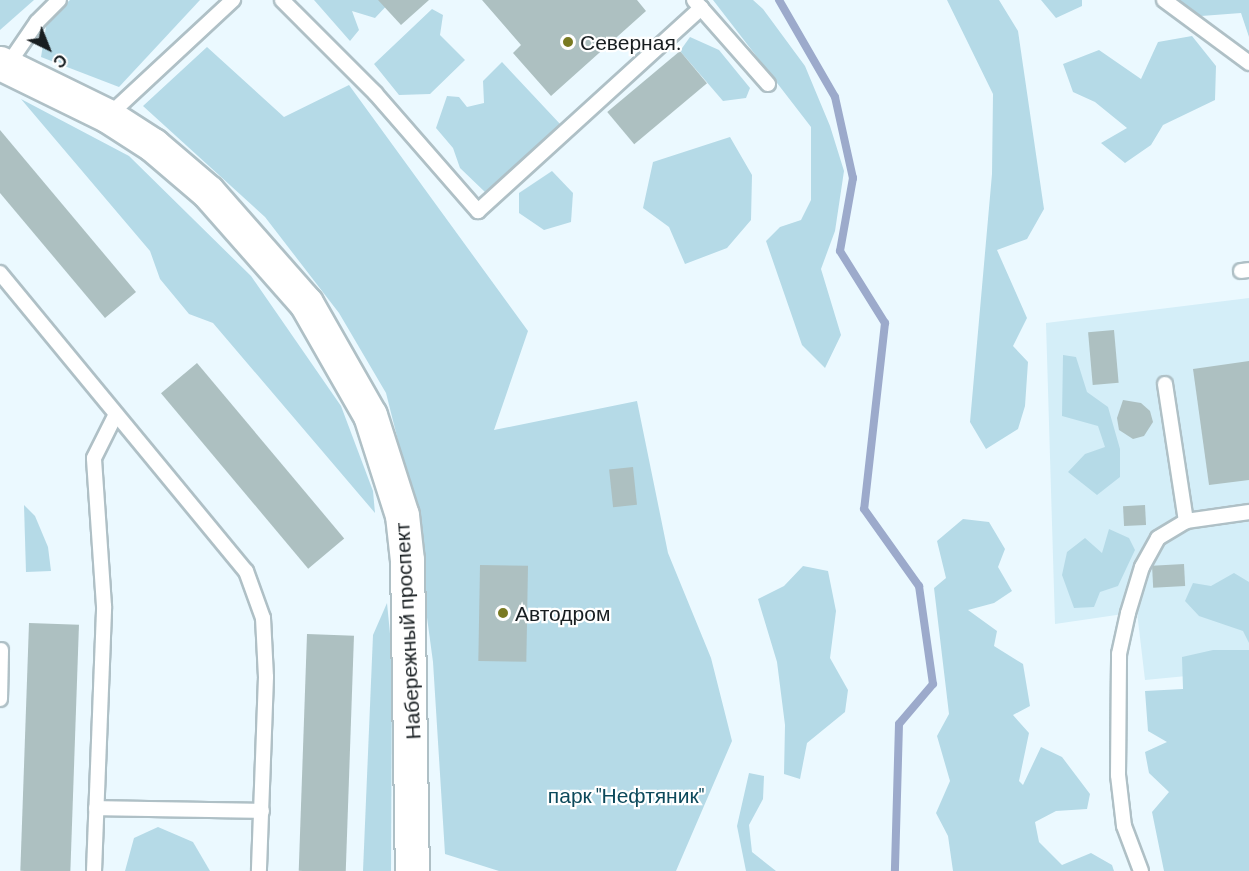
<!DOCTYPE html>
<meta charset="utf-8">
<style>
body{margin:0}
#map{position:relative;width:1249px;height:871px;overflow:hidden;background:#ebf9ff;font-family:Barlow,sans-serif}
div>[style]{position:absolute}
.built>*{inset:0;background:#d4eef8}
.green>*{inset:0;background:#b5dae7}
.stream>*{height:8px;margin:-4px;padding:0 4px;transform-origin:4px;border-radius:4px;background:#9caacb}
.building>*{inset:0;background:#adc0c1;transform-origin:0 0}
.roads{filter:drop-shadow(2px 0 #afc0c6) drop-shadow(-2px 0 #afc0c6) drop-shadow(0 2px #afc0c6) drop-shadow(0 -2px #afc0c6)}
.lane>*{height:14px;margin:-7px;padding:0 7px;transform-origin:7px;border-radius:7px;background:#fff}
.secondary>*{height:33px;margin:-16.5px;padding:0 16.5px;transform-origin:16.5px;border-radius:16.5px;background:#fff}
.dots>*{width:16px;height:16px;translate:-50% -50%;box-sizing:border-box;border:3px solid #fff;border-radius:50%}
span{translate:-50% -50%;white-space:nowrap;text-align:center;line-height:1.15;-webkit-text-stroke:4.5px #fff;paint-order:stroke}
.poi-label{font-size:21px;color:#181e21}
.left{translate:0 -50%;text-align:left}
.street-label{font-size:21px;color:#181e21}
.park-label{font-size:21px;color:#0c495b}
.north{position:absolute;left:18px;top:18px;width:60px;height:60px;-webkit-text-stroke:4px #fff;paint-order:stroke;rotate:137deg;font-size:16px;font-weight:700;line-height:24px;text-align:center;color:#181e21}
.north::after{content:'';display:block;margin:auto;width:21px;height:27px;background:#181e21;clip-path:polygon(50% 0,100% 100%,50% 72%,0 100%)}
</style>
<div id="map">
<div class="built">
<i style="clip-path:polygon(1249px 298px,1249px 670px,1145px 680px,1137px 612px,1055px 624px,1046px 323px)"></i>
</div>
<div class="green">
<i style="clip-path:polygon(0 0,34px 0,0 30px)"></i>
<i style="clip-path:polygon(70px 0,200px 0,119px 87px,41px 57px,47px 21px)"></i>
<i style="clip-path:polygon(314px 0,392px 0,375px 18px,352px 11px,359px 30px,350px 41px)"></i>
<i style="clip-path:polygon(713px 0,753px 0,763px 9px,805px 66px,830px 126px,844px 171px,835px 231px,821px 269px,841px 335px,825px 368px,802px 345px,766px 241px,780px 227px,801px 220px,811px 200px,811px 127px)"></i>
<i style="clip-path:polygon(947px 0,999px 0,1018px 31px,1044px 209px,1027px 239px,997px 250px,1027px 318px,1013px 346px,1028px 362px,1025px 406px,1018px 429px,986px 449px,970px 422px,992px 174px,993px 94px)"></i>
<i style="clip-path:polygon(1041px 0,1082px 0,1082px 6px,1056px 18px)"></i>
<i style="clip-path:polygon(1179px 0,1249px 0,1249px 37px,1241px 13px,1188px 17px)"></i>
<i style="clip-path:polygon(432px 9px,443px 15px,440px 35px,465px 60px,430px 94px,399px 95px,374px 64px)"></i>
<i style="clip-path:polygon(1192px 36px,1216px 66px,1215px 100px,1163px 125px,1151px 145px,1125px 163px,1101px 143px,1127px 128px,1095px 102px,1073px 92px,1063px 64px,1099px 50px,1141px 79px,1158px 42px)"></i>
<i style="clip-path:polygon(690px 37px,719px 50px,750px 88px,746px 98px,723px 101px,680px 51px)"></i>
<i style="clip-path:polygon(207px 47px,284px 117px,349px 85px,528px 331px,494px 430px,637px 401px,668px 553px,711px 658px,732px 741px,676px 871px,499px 871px,445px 854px,433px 662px,409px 484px,386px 393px,339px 313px,265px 217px,143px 106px)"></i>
<i style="clip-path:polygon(502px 62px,561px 125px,485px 192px,460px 168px,453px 148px,436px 128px,447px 96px,459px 97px,467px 107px,484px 103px,483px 81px)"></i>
<i style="clip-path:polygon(21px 99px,129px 156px,251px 276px,341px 406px,373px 491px,375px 513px,213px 323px,189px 314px,160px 279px,150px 251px)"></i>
<i style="clip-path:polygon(730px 137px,752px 175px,751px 220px,727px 248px,685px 264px,669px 227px,643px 208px,653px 162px)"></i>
<i style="clip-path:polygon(552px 171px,573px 193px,571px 222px,544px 230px,519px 213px,519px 193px)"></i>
<i style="clip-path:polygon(1063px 355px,1076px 357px,1087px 392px,1108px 407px,1120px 449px,1120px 477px,1097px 495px,1068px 472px,1085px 454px,1105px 447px,1098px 426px,1062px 416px)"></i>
<i style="clip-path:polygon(24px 505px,35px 516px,48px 547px,51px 571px,26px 572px)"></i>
<i style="clip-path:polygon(963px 519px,989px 522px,1005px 549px,998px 567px,1012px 591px,994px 603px,968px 610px,997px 631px,994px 646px,1023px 664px,1030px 706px,1013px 715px,1029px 733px,1019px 781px,1023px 785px,1041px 747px,1062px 757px,1090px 794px,1087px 809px,1056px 811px,1035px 822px,1039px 842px,1062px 865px,1091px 853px,1112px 865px,1114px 871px,953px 871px,948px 836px,936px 813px,950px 781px,937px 736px,949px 714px,934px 588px,946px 578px,937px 541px)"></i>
<i style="clip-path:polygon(1109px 529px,1129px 538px,1135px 550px,1118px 586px,1100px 592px,1094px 607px,1074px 608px,1062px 575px,1067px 552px,1085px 538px,1102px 553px)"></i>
<i style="clip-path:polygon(803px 566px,828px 571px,836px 611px,830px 658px,848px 690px,845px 712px,807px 743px,800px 779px,784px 774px,785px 725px,777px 662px,758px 599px,784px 586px)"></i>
<i style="clip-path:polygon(1234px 573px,1249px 582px,1249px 643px,1243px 631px,1199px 616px,1185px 601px,1193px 583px,1211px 586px)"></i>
<i style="clip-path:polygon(387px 603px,392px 654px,391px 871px,363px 871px,373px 635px)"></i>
<i style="clip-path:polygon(1213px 650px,1249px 650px,1249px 871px,1164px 871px,1152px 812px,1169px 792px,1149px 773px,1145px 752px,1167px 742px,1148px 731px,1145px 691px,1183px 689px,1182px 657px)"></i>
<i style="clip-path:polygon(749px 773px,764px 776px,763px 799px,749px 825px,752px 852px,776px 871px,746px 871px,737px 826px)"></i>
<i style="clip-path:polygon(158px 827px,193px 842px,210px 871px,125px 871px,134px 838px)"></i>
</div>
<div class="stream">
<i style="left:779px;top:0;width:112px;rotate:60deg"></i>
<i style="left:835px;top:97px;width:83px;rotate:77.5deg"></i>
<i style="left:853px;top:178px;width:74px;rotate:100.1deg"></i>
<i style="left:840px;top:251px;width:85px;rotate:58deg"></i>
<i style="left:885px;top:323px;width:187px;rotate:96.4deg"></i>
<i style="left:864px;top:509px;width:95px;rotate:54.5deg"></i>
<i style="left:919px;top:586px;width:99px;rotate:81.9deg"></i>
<i style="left:933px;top:684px;width:52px;rotate:130.4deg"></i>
<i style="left:899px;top:724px;width:147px;rotate:91.6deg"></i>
</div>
<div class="building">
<i style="clip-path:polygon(378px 0,429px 0,401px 25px)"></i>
<i style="clip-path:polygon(482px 0,637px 0,646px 11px,551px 96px,513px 53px,521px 45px)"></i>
<i style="left:680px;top:51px;width:42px;height:95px;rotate:50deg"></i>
<i style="clip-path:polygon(0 130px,136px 292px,105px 318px,0 193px)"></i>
<i style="left:1114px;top:330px;width:53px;height:26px;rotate:85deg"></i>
<i style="clip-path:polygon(1249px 361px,1249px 480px,1209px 485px,1193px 369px)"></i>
<i style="left:197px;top:363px;width:229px;height:47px;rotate:50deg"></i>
<i style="clip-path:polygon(1123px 400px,1141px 403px,1150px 411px,1153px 422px,1144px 436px,1133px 439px,1119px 430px,1117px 418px)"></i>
<i style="left:633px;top:467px;width:38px;height:24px;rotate:84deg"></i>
<i style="left:1145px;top:505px;width:20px;height:22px;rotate:87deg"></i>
<i style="left:1184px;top:564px;width:22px;height:32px;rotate:87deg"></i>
<i style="left:480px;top:565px;width:48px;height:96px;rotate:1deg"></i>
<i style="left:29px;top:623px;width:50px;height:248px;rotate:2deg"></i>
<i style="left:307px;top:634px;width:47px;height:237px;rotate:2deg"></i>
</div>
<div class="roads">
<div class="lane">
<i style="left:282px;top:0;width:132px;rotate:45deg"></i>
<i style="left:375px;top:93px;width:157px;rotate:48.9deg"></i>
<i style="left:478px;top:211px;width:302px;rotate:-42.3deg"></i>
<i style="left:694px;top:0;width:112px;rotate:48.6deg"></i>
<i style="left:1164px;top:0;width:106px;rotate:36.5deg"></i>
<i style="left:7px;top:66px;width:53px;rotate:-55.7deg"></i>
<i style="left:37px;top:22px;width:31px;rotate:-45deg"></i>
<i style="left:108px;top:116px;width:171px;rotate:-42.9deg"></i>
<i style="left:1241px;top:271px;width:8px;rotate:-7deg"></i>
<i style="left:0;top:273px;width:386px;rotate:50.5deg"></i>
<i style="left:246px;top:571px;width:50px;rotate:70.1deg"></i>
<i style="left:263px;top:618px;width:59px;rotate:87.1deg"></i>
<i style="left:266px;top:677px;width:194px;rotate:92.1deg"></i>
<i style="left:1165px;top:384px;width:139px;rotate:81.3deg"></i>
<i style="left:0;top:699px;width:49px;rotate:-88.8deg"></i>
<i style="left:96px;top:808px;width:166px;rotate:1deg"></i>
<i style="left:94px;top:871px;width:265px;rotate:-87.8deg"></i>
<i style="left:104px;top:606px;width:148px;rotate:-93.9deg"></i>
<i style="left:94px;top:458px;width:49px;rotate:-63.4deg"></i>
<i style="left:1141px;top:871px;width:48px;rotate:-110.7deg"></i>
<i style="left:1124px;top:826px;width:51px;rotate:-96.7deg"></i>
<i style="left:1118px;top:775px;width:121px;rotate:-89.5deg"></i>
<i style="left:1119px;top:654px;width:42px;rotate:-77.6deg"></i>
<i style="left:1128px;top:613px;width:48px;rotate:-73.1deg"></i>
<i style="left:1142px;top:567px;width:33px;rotate:-61deg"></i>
<i style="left:1158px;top:538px;width:33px;rotate:-31deg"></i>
<i style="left:1186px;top:521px;width:64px;rotate:-8.1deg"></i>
</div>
<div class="secondary">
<i style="left:0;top:63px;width:120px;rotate:26.1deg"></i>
<i style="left:108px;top:116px;width:54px;rotate:32.8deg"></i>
<i style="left:153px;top:145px;width:72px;rotate:40.5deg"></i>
<i style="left:208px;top:192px;width:148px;rotate:48.6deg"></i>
<i style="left:306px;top:303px;width:129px;rotate:60.3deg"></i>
<i style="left:370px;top:415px;width:105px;rotate:72.3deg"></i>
<i style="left:402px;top:515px;width:45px;rotate:83.7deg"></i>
<i style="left:407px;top:560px;width:311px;rotate:89.1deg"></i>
</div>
</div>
<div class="dots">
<i style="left:568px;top:42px;background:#797a22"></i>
<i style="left:503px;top:613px;background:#797a22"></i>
</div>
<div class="poi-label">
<span class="left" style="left:580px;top:42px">Северная.</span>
<span class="left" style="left:515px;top:613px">Автодром</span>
</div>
<div class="street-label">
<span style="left:407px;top:631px;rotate:-93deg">Набережный проспект</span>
</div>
<div class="park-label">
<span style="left:626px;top:795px">парк "Нефтяник"</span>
</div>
<div class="north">С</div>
</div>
